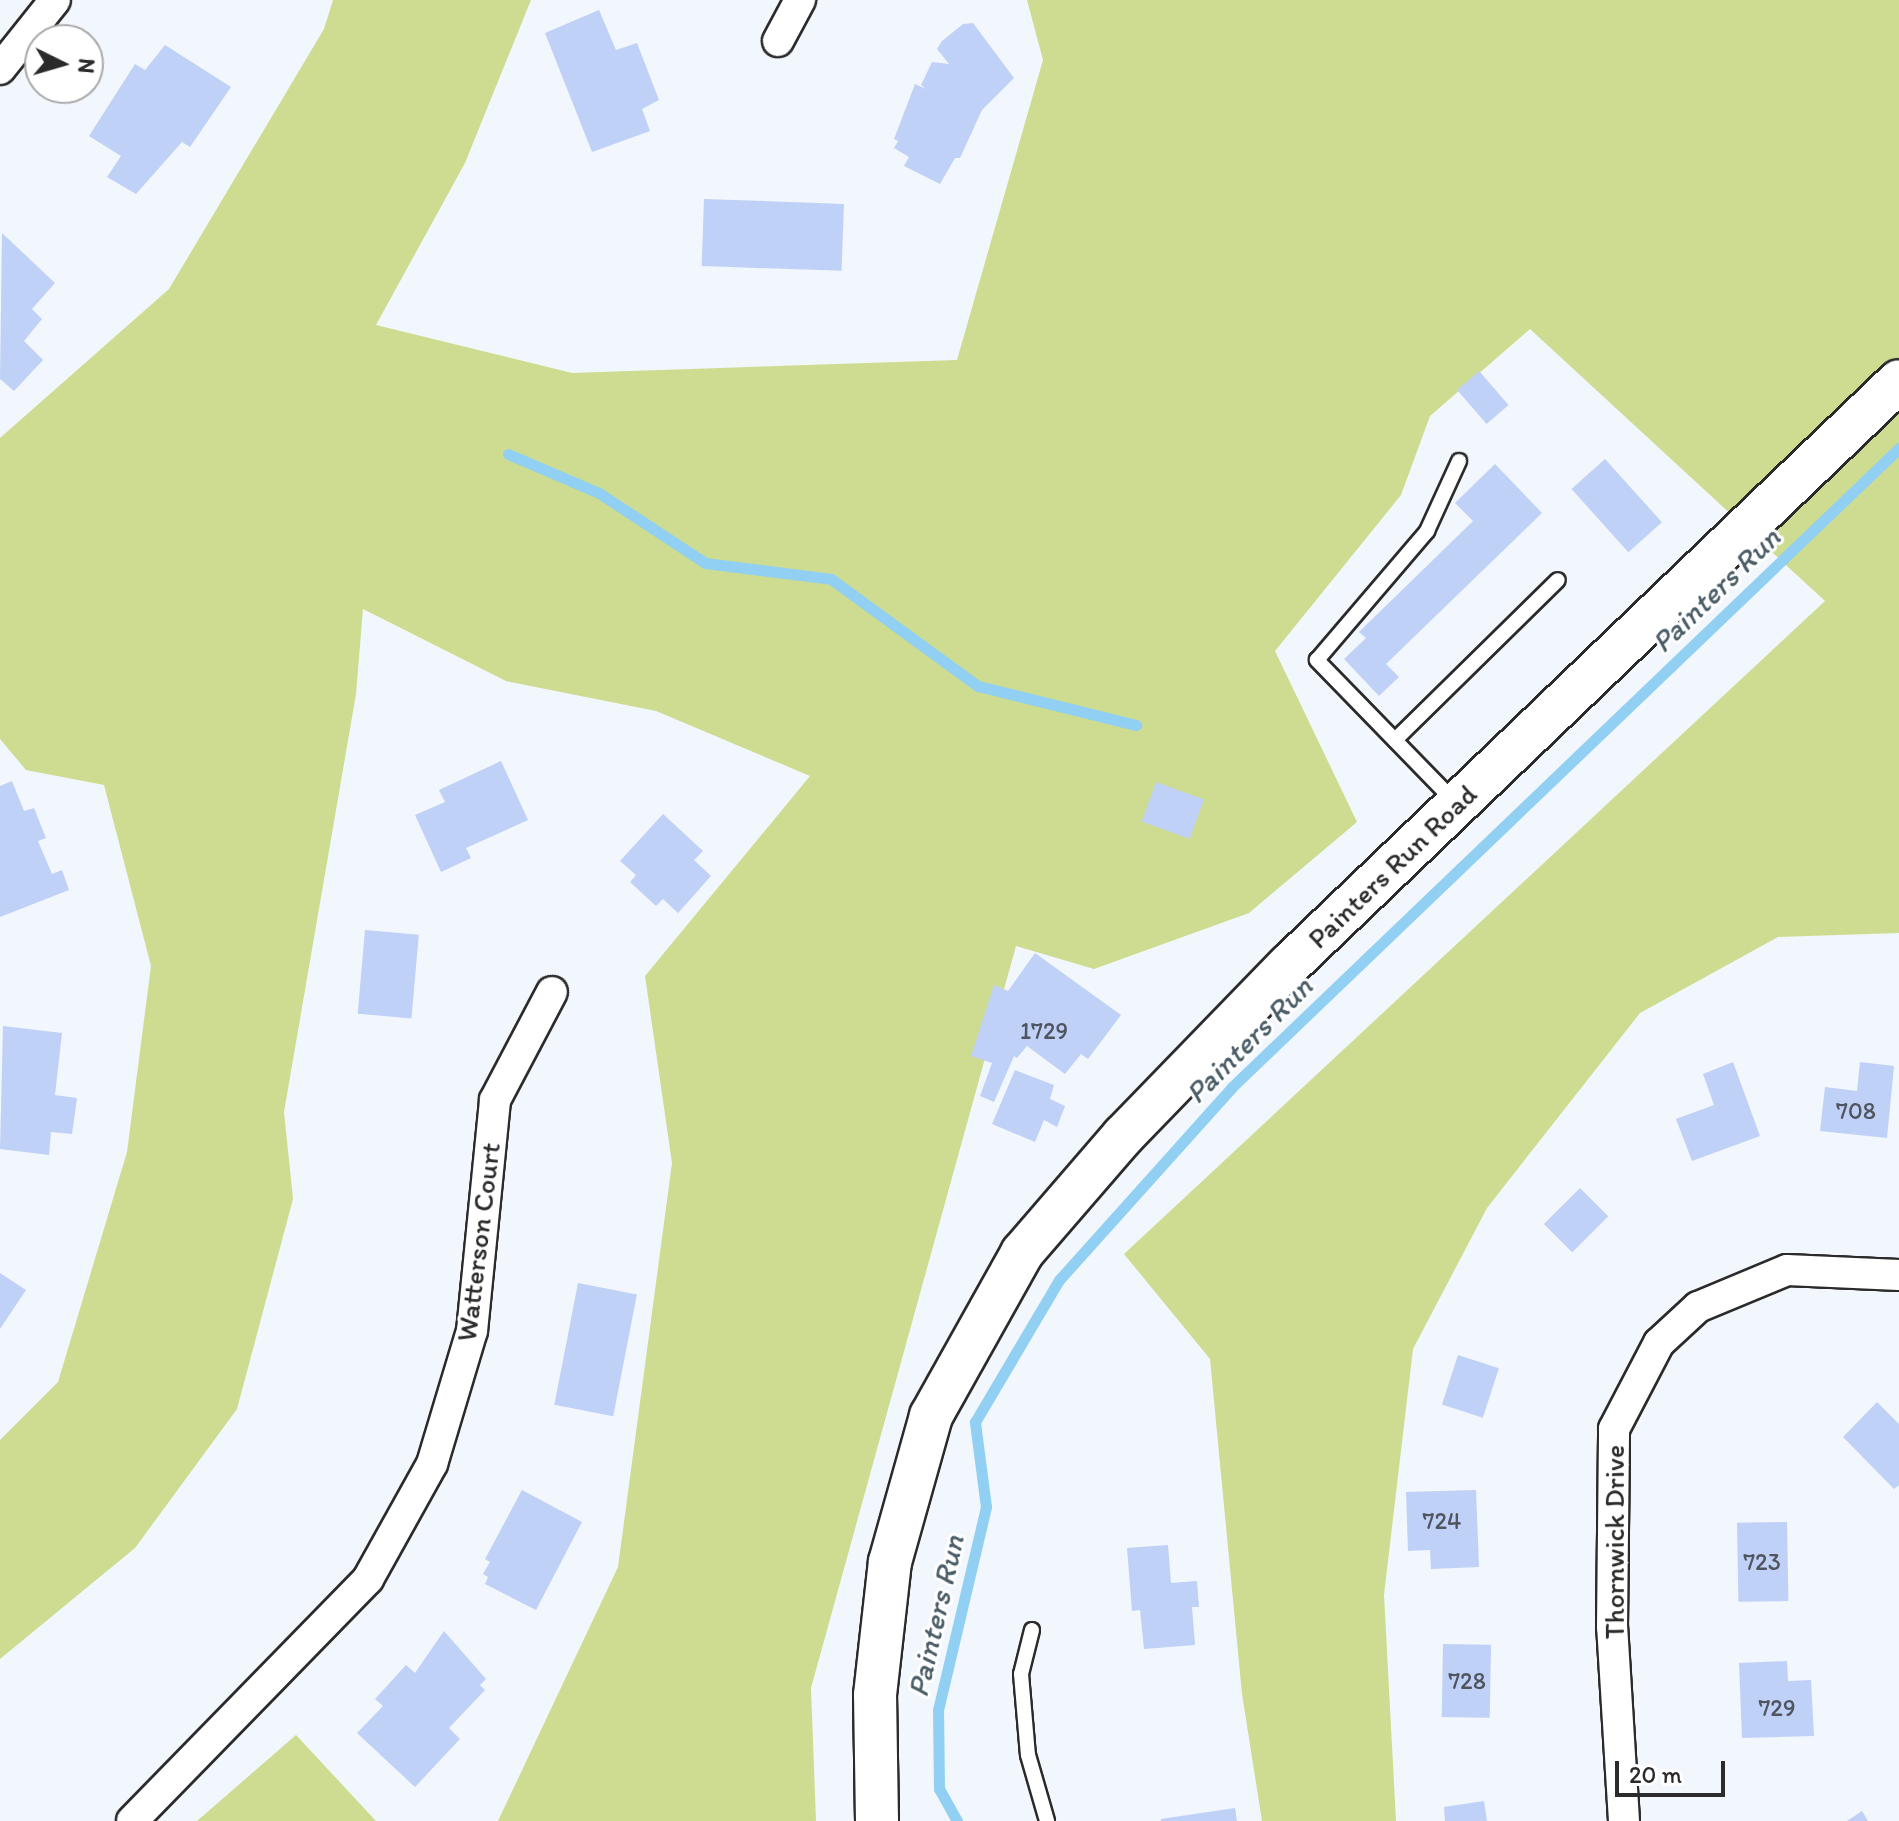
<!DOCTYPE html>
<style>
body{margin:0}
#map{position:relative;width:1899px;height:1821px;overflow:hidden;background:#f2f6fd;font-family:Itim,sans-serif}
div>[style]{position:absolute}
.green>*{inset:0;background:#cddc90}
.stream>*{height:11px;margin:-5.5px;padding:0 5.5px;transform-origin:5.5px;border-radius:5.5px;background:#91d0f2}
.building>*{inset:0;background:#bfd1f7;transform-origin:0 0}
.roads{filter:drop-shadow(2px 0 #2b2b2b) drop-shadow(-2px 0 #2b2b2b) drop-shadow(0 2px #2b2b2b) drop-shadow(0 -2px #2b2b2b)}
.lane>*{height:14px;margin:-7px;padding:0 7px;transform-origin:7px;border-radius:7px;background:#fff}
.street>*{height:30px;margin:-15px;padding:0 15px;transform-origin:15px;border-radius:15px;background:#fff}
.secondary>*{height:42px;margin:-21px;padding:0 21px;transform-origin:21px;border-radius:21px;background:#fff}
span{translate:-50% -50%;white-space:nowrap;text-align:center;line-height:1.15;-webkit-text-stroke:6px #fff;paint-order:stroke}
.number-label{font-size:24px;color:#50545e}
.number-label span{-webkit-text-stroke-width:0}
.street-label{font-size:28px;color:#2b2b2b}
.water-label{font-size:30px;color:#4a5d67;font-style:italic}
.north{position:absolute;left:24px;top:24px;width:80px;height:80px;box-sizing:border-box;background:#fff;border:2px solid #aaa;border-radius:50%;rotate:95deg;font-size:22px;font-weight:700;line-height:32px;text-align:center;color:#2b2b2b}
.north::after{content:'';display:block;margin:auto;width:28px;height:36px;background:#2b2b2b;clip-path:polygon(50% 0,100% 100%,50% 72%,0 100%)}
.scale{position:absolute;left:1615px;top:1761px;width:110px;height:36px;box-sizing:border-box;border:4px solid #2b2b2b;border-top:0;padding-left:10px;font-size:24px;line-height:28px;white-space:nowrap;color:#2b2b2b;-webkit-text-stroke:6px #fff;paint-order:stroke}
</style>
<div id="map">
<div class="green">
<i style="clip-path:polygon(333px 0,531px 0,465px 163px,376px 325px,572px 373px,957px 360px,1043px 60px,1027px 0,1899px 0,1899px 933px,1778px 937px,1640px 1013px,1487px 1208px,1413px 1349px,1384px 1595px,1396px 1821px,1262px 1821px,1242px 1694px,1210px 1359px,1124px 1254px,1825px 601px,1530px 329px,1430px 416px,1401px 495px,1275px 651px,1357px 822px,1249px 913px,1094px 969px,1016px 946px,811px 1688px,816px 1821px,498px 1821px,618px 1567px,672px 1163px,645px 976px,810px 776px,656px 711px,506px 681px,363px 609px,356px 694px,284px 1112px,293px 1199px,237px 1409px,135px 1548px,0 1659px,0 1440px,58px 1382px,127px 1152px,151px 966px,104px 785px,26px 770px,0 739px,0 438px,169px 289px,324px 29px)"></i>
<i style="clip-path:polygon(296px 1735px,376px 1821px,197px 1821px)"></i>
</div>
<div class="stream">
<i style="left:508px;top:454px;width:99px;rotate:23.2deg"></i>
<i style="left:599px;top:493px;width:127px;rotate:33.4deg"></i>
<i style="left:705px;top:563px;width:127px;rotate:7.2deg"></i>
<i style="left:831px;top:579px;width:182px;rotate:36.1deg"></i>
<i style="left:978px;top:686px;width:163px;rotate:13.9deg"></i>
<i style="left:957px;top:1821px;width:37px;rotate:-119deg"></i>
<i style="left:939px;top:1789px;width:79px;rotate:-90.7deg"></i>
<i style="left:938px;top:1710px;width:209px;rotate:-76.7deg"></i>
<i style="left:986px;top:1507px;width:86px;rotate:-97.4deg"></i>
<i style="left:975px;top:1422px;width:165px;rotate:-59.4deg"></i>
<i style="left:1059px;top:1280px;width:259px;rotate:-48.1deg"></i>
<i style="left:1232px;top:1087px;width:924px;rotate:-43.77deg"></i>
</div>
<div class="building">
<i style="clip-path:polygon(599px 10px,616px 50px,637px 43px,659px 100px,642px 109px,650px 131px,592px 152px,545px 33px)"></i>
<i style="clip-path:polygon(973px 23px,1014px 78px,982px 110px,960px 158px,955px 158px,940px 184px,904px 166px,909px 157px,894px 148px,898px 141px,894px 139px,915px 84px,926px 89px,921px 85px,932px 62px,949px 64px,937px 49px,942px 41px,963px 24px)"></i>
<i style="clip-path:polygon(165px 45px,231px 87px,190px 147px,182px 142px,136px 194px,107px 177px,121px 156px,89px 136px,135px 64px,145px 70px)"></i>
<i style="left:704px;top:199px;width:140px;height:67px;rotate:2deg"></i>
<i style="clip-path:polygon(2px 233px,55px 283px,32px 309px,42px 319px,24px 341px,43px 360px,14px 391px,0 379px)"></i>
<i style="left:1479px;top:371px;width:45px;height:29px;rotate:49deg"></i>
<i style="left:1605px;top:459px;width:85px;height:45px;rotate:48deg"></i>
<i style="clip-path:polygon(1495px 464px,1542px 513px,1386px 664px,1399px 677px,1379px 696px,1344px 659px,1366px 638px,1359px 632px,1473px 521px,1455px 503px)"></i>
<i style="clip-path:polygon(501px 761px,528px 820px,466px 848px,471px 858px,441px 872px,415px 815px,445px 802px,439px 790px)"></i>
<i style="clip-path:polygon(12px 781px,24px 811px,34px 808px,46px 838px,38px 841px,52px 874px,62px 870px,69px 890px,0 917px,0 786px)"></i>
<i style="left:1156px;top:782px;width:51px;height:42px;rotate:20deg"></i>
<i style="clip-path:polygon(663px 814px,703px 851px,694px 860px,711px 876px,678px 913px,663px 899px,656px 906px,630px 882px,636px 875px,620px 861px)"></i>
<i style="left:365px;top:930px;width:54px;height:84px;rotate:5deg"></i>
<i style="clip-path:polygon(1035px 953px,1121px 1015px,1088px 1059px,1081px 1054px,1065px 1074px,1027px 1046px,1017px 1058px,1014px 1056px,994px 1102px,980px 1096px,992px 1063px,971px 1056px,994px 985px,1008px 991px)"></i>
<i style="clip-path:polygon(3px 1026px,62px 1033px,55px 1095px,77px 1098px,72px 1134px,51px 1132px,49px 1155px,0 1149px)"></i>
<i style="clip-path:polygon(1733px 1062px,1760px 1136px,1692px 1161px,1676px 1119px,1714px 1105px,1703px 1074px)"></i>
<i style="clip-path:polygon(1860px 1062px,1894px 1066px,1887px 1138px,1820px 1131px,1825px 1087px,1857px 1091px)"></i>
<i style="clip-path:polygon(1015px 1070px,1054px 1085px,1050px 1099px,1065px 1106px,1057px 1127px,1044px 1120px,1035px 1142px,992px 1124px)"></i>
<i style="left:1580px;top:1188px;width:40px;height:51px;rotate:45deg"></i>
<i style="clip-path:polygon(0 1273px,26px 1290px,0 1329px)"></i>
<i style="left:578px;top:1283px;width:60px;height:124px;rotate:11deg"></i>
<i style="left:1458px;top:1355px;width:43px;height:52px;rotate:18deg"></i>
<i style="clip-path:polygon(1877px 1402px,1899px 1424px,1899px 1485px,1894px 1489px,1843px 1437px)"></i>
<i style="clip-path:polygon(522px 1490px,582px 1522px,536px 1610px,485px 1584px,488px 1577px,483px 1574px,490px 1562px,485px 1559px)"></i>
<i style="clip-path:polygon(1476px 1490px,1479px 1567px,1431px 1569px,1430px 1550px,1408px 1551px,1406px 1492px)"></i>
<i style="left:1787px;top:1522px;width:79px;height:50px;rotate:89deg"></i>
<i style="clip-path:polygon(1168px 1545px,1171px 1583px,1197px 1581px,1199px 1607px,1192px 1607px,1195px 1645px,1144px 1649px,1140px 1610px,1132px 1611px,1127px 1548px)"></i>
<i style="clip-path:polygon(444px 1631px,486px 1679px,480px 1685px,485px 1690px,449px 1728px,460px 1739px,415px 1787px,357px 1733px,383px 1706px,375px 1699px,406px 1665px,415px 1673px)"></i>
<i style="left:1443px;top:1644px;width:48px;height:73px;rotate:1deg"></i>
<i style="clip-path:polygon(1787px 1661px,1788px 1681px,1811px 1680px,1814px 1736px,1742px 1738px,1739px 1663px)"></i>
<i style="clip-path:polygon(1484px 1801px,1487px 1821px,1445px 1821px,1444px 1807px)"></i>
<i style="clip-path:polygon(1235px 1808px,1237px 1821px,1161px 1821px,1161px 1819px)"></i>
<i style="clip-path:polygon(1862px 1811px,1868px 1821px,1847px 1821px)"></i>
</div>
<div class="roads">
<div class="lane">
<i style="left:1395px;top:740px;width:228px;rotate:-44.5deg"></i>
<i style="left:1454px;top:801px;width:197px;rotate:-134.2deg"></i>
<i style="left:1317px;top:660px;width:170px;rotate:-49.5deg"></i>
<i style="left:1427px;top:531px;width:77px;rotate:-65.4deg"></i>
<i style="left:1032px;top:1630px;width:45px;rotate:104deg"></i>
<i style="left:1021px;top:1674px;width:81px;rotate:85.1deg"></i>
<i style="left:1028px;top:1755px;width:69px;rotate:73.9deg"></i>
</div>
<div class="street">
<i style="left:778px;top:41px;width:47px;rotate:-61.8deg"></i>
<i style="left:0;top:69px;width:88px;rotate:-51.4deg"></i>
<i style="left:132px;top:1821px;width:338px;rotate:-45.7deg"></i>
<i style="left:368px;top:1579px;width:132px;rotate:-60.9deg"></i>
<i style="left:432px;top:1464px;width:139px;rotate:-73.3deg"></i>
<i style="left:472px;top:1331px;width:232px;rotate:-84.3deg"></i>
<i style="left:495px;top:1100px;width:122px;rotate:-62.2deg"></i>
<i style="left:1624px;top:1821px;width:194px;rotate:-93.5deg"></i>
<i style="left:1612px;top:1627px;width:198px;rotate:-89.4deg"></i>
<i style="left:1614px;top:1429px;width:97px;rotate:-62.4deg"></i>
<i style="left:1659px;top:1343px;width:53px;rotate:-42.7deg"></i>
<i style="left:1698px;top:1307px;width:96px;rotate:-22.6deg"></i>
<i style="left:1787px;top:1270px;width:112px;rotate:2.6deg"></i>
</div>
<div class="secondary">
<i style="left:877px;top:1821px;width:126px;rotate:-90.9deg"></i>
<i style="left:875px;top:1695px;width:134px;rotate:-83.6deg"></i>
<i style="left:890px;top:1562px;width:152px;rotate:-74.3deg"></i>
<i style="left:931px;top:1416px;width:187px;rotate:-60.8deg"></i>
<i style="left:1022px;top:1253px;width:155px;rotate:-49.2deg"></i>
<i style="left:1123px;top:1136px;width:238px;rotate:-45.9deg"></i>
<i style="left:1289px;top:965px;width:844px;rotate:-43.75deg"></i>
</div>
</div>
<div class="number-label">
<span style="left:1044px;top:1031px">1729</span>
<span style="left:1856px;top:1111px">708</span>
<span style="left:1442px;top:1521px">724</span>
<span style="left:1762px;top:1562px">723</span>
<span style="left:1467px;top:1681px">728</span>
<span style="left:1777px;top:1708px">729</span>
</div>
<div class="street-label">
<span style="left:1392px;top:866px;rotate:-44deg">Painters Run Road</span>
<span style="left:478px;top:1242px;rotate:-83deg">Watterson Court</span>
<span style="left:1614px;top:1542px;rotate:-90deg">Thornwick Drive</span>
</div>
<div class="water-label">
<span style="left:1716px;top:590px;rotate:-44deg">Painters Run</span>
<span style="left:1249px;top:1040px;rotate:-45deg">Painters Run</span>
<span style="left:936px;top:1616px;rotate:-77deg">Painters Run</span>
</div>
<div class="north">N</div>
<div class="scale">20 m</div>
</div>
